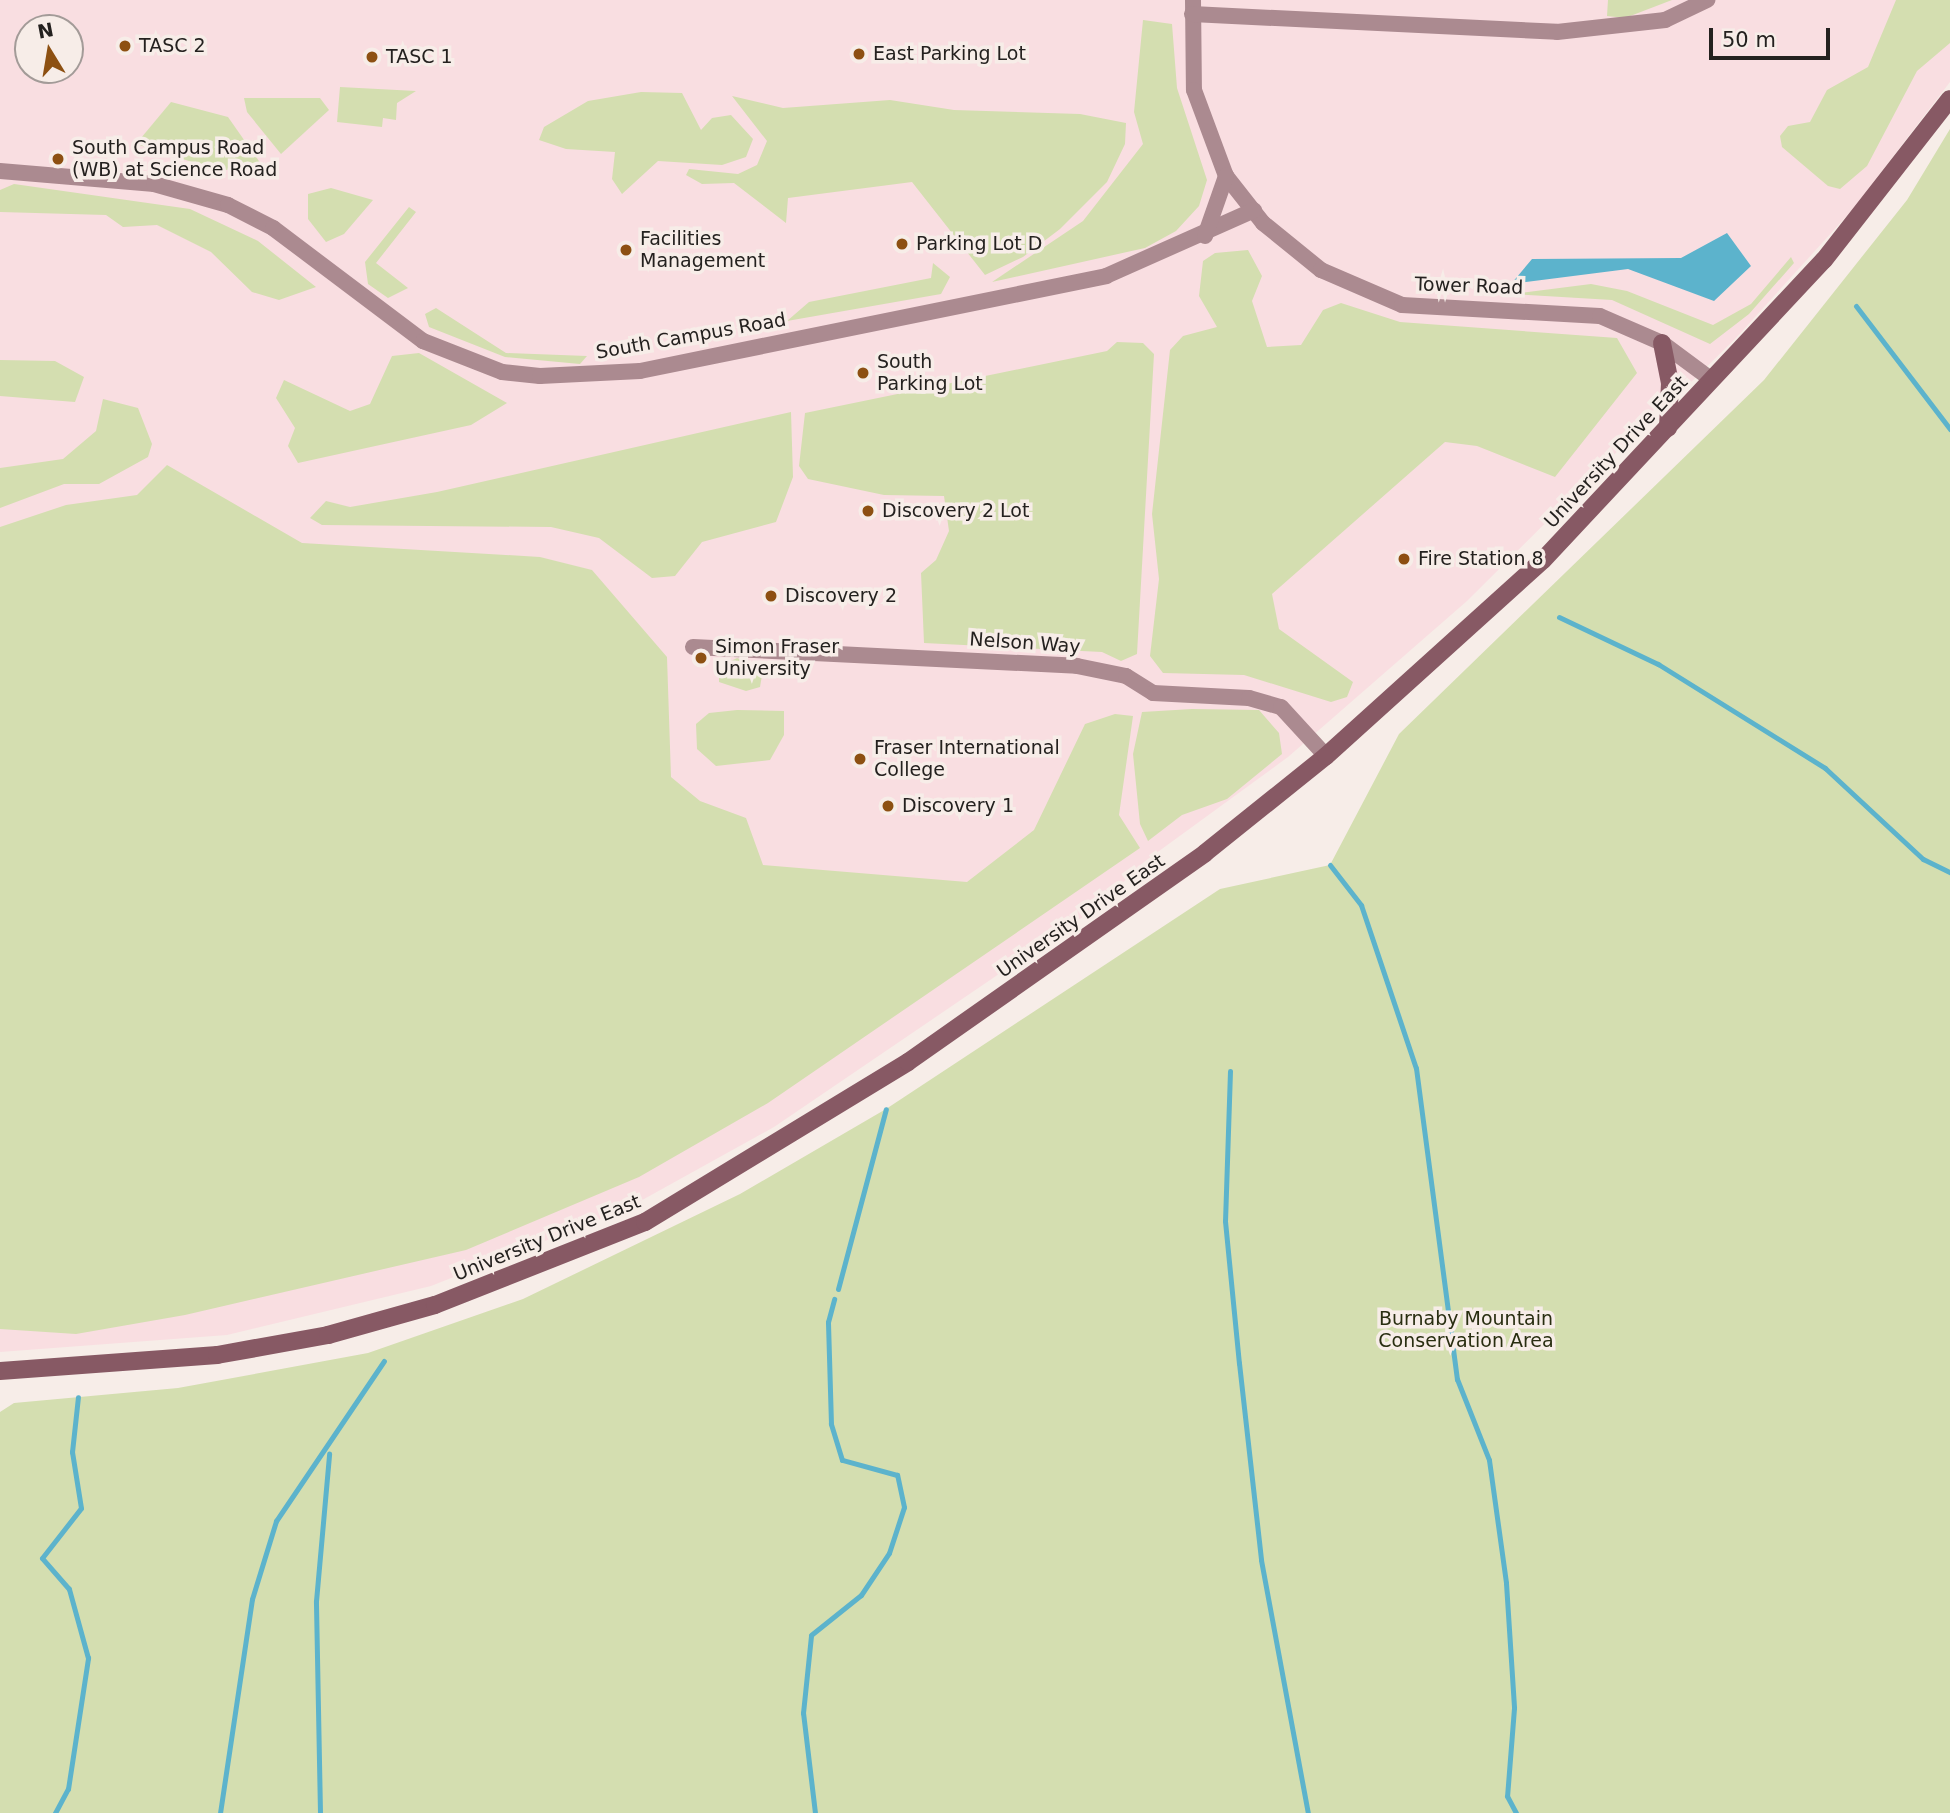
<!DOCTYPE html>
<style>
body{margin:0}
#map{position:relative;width:1950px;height:1813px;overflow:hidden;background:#f7ede8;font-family:"DejaVu Sans",sans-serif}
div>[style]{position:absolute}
.education>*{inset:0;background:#f9dee1}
.green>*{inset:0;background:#d4deb0}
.water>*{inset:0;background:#5cb3cc}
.stream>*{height:5px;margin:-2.5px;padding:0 2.5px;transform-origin:2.5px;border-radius:2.5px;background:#5cb3cc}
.street>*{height:16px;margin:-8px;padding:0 8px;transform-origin:8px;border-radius:8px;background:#ab8a90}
.secondary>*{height:18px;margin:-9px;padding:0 9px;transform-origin:9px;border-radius:9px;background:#875964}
.dots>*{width:19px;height:19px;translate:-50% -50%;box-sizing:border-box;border:4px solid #f7ede8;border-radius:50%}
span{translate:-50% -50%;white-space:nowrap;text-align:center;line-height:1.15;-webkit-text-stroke:7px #f7ede8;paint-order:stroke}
.poi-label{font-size:19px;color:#24211f}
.left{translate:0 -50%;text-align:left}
.street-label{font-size:19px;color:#24211f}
.park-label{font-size:19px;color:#292e11}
.north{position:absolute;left:14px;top:14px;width:70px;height:70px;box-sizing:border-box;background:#f7ede8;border:2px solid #a39b98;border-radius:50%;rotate:349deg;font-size:19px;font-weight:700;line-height:28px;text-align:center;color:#24211f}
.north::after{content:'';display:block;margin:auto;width:24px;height:32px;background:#8d5012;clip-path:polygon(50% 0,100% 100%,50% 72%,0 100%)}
.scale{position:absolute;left:1709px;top:28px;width:121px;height:32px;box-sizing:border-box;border:4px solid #24211f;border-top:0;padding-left:9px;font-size:21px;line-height:24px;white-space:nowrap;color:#24211f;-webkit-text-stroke:5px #f7ede8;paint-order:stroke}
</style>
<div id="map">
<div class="education">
<i style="clip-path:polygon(evenodd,0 0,1950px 0,1950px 82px,1852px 210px,1735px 339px,1681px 392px,1663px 395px,1645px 424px,1467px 601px,1288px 757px,1144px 862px,1099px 906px,774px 1127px,626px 1209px,431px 1286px,227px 1335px,0 1352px,0 0,28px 28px,70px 28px,70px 70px,28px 70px,28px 28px)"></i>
</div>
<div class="green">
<i style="clip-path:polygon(1608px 0,1672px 0,1625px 18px,1607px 16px)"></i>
<i style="clip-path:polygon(1896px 0,1950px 0,1950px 43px,1917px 71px,1867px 166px,1840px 189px,1828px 186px,1782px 147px,1780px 136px,1788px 126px,1810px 122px,1827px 90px,1868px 67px)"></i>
<i style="clip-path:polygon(1143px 20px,1172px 24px,1177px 88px,1207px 180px,1199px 206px,1176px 231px,1145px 248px,992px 282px,1083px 221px,1143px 144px,1134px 112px)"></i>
<i style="clip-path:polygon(340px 87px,416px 91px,397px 103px,396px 120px,383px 118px,382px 127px,337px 122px)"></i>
<i style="clip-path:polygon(641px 92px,682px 93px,701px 130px,712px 118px,731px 115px,753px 139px,746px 157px,722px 165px,658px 161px,622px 194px,612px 179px,615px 152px,566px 149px,539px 140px,544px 127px,588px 101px)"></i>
<i style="clip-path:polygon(732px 96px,783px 108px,890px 100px,954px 110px,1080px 114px,1126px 123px,1125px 144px,1107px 182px,1060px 229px,1023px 257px,985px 275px,912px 182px,788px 198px,786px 223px,734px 183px,702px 184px,686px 175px,689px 169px,738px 174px,757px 165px,767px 141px)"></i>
<i style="clip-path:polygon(244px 98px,320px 98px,329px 110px,281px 154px,247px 112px)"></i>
<i style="clip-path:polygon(171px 102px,228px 117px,261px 164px,220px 171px,136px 144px)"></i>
<i style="clip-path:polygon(1950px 129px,1950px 1813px,0 1813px,0 1412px,14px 1403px,178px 1388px,368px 1353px,523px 1299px,740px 1194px,886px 1109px,1220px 889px,1330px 865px,1399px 734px,1764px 380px,1907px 200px)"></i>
<i style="clip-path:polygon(14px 184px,190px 209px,258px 241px,316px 287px,279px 300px,252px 292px,211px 252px,157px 225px,123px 227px,106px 215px,0 212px,0 190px)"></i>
<i style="clip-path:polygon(331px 188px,373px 200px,344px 234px,326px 242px,308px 219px,308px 194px)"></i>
<i style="clip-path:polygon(409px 207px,416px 212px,376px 263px,408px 288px,388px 298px,368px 284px,365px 262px)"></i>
<i style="clip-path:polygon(1248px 250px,1262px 276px,1252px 301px,1267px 347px,1301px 345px,1323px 310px,1341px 303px,1400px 322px,1617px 338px,1637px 373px,1555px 477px,1477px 446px,1445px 442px,1272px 594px,1279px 629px,1353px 682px,1347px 697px,1331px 702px,1244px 675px,1163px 673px,1150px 656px,1159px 579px,1152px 514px,1170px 350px,1183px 336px,1217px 327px,1199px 296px,1203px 261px,1215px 253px)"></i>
<i style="clip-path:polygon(1791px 257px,1794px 263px,1749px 314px,1710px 344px,1612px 300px,1512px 294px,1591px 284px,1627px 291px,1713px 325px,1751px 304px)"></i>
<i style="clip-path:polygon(933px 263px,950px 277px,941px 294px,787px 321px,809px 302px,931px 278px)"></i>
<i style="clip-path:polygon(436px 308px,506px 353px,587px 356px,580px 364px,505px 357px,429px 327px,425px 314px)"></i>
<i style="clip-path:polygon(1117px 342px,1143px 343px,1154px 354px,1137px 654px,1121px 661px,1102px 652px,924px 643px,921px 573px,936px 560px,949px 531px,944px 496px,884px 495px,808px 479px,799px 466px,805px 413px,1107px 351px)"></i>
<i style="clip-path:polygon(419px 353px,507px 403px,471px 425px,298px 463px,288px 446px,295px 428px,276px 398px,284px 380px,350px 411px,370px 404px,392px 356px)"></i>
<i style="clip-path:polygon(0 360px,55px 361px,84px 377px,75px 402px,0 396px)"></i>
<i style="clip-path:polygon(103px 399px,138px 408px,152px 444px,148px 457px,99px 484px,64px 484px,0 508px,0 468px,63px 459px,96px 431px)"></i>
<i style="clip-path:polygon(791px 412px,793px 477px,776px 522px,702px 542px,675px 576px,652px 578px,599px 538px,551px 527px,322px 525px,310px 518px,326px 501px,350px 507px,437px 492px)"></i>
<i style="clip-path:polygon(167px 465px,302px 543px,540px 557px,592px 570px,667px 657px,671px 777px,700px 801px,746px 818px,763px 865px,967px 882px,1034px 830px,1085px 724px,1115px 714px,1133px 716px,1119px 815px,1140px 848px,768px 1103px,639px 1177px,466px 1250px,185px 1315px,76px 1334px,0 1329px,0 527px,66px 505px,137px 495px)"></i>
<i style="clip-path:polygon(737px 658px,754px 664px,762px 675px,760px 687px,746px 691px,719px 682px,719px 667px)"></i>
<i style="clip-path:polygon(1192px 709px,1259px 710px,1279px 733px,1282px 754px,1227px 799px,1182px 815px,1148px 841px,1140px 824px,1133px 754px,1142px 712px)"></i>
<i style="clip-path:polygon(737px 710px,784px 711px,784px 735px,770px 760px,716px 766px,697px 749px,696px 724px,709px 713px)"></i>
</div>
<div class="water">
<i style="clip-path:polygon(1727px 233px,1751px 266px,1714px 301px,1628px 269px,1511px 284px,1532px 259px,1681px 258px)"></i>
</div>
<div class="stream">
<i style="left:1856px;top:306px;width:155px;rotate:52.6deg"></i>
<i style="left:1559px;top:617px;width:110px;rotate:25.4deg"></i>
<i style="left:1658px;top:664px;width:197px;rotate:31.9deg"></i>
<i style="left:1825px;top:768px;width:134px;rotate:42.9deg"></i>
<i style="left:1923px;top:859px;width:30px;rotate:26deg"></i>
<i style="left:1330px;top:865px;width:51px;rotate:52.2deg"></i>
<i style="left:1361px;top:905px;width:172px;rotate:71.4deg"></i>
<i style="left:1416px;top:1068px;width:314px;rotate:82.5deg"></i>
<i style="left:1457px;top:1379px;width:87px;rotate:68.4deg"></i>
<i style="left:1489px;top:1460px;width:124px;rotate:82.1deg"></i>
<i style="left:1506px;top:1583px;width:125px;rotate:86.3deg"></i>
<i style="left:1514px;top:1708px;width:88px;rotate:94.5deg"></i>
<i style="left:1507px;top:1796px;width:19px;rotate:62deg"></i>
<i style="left:1230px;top:1071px;width:150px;rotate:91.9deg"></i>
<i style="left:1225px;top:1221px;width:143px;rotate:84.4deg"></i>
<i style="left:1239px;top:1363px;width:198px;rotate:83.6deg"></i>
<i style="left:1261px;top:1560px;width:257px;rotate:79.5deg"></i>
<i style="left:838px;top:1289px;width:186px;rotate:-75.1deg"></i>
<i style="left:55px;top:1813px;width:27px;rotate:-62deg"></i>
<i style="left:68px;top:1789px;width:133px;rotate:-81.3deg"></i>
<i style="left:88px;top:1658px;width:72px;rotate:-105.4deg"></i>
<i style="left:69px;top:1589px;width:41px;rotate:-131.1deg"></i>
<i style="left:42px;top:1558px;width:63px;rotate:-52deg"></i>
<i style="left:81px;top:1508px;width:57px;rotate:-99.1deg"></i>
<i style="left:72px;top:1452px;width:55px;rotate:-83.8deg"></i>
<i style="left:220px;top:1813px;width:216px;rotate:-81.5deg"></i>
<i style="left:252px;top:1599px;width:82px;rotate:-72.9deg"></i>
<i style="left:276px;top:1521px;width:193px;rotate:-56deg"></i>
<i style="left:320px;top:1813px;width:212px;rotate:-91.1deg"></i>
<i style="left:316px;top:1601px;width:148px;rotate:-84.9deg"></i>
<i style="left:815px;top:1813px;width:101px;rotate:-96.8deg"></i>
<i style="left:803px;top:1713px;width:78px;rotate:-84.1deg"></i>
<i style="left:811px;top:1635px;width:64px;rotate:-38.7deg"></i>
<i style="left:861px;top:1595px;width:50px;rotate:-56.3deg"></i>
<i style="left:889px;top:1553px;width:48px;rotate:-71.9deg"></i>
<i style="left:904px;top:1507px;width:33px;rotate:-102deg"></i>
<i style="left:897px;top:1475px;width:57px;rotate:-164.7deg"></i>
<i style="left:842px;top:1460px;width:38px;rotate:-107deg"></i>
<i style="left:831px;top:1424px;width:102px;rotate:-91.7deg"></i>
<i style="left:828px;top:1322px;width:24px;rotate:-75deg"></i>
</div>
<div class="street">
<i style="left:1193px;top:0;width:90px;rotate:89.4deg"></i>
<i style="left:1194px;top:90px;width:92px;rotate:69.6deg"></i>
<i style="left:1226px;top:176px;width:60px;rotate:51.8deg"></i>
<i style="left:1263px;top:223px;width:75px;rotate:39deg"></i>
<i style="left:1321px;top:270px;width:88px;rotate:23.4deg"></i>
<i style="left:1402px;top:305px;width:198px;rotate:3.2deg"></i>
<i style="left:1600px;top:316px;width:68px;rotate:23.5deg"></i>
<i style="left:1662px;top:343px;width:62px;rotate:36.5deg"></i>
<i style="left:1192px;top:14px;width:365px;rotate:2.8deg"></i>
<i style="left:1557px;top:32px;width:109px;rotate:-6.3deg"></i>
<i style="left:1665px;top:20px;width:47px;rotate:-25.5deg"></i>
<i style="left:0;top:171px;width:155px;rotate:4.8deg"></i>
<i style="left:154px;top:184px;width:77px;rotate:15.8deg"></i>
<i style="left:228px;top:205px;width:51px;rotate:27.1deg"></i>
<i style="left:273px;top:228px;width:188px;rotate:37deg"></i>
<i style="left:423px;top:341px;width:85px;rotate:21.4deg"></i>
<i style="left:502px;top:372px;width:38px;rotate:6deg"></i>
<i style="left:540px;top:376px;width:100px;rotate:-2.9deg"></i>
<i style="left:640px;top:371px;width:476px;rotate:-11.5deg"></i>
<i style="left:1106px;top:276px;width:162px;rotate:-24deg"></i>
<i style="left:1205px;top:236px;width:64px;rotate:-70.7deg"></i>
<i style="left:693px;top:647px;width:384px;rotate:2.8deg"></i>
<i style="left:1077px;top:666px;width:50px;rotate:11.5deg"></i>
<i style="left:1126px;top:676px;width:32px;rotate:32deg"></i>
<i style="left:1153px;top:693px;width:96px;rotate:3deg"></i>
<i style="left:1249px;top:698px;width:33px;rotate:16deg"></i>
<i style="left:1281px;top:707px;width:67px;rotate:47.4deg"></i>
</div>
<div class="secondary">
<i style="left:1662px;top:343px;width:41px;rotate:78.7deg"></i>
<i style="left:1670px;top:383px;width:45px;rotate:92.5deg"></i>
<i style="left:0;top:1371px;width:218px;rotate:-4.2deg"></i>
<i style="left:217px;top:1355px;width:113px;rotate:-10.2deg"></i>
<i style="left:328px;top:1335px;width:111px;rotate:-15.7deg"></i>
<i style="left:435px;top:1305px;width:226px;rotate:-21.6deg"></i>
<i style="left:645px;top:1222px;width:308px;rotate:-31.3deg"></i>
<i style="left:908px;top:1062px;width:363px;rotate:-35.1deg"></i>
<i style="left:1205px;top:853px;width:155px;rotate:-38.7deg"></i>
<i style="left:1326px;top:756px;width:292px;rotate:-42.1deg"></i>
<i style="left:1543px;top:560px;width:411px;rotate:-46.9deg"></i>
<i style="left:1824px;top:260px;width:204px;rotate:-52deg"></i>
</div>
<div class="dots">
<i style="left:125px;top:46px;background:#8d5012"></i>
<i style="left:859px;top:54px;background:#8d5012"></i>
<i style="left:372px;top:57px;background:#8d5012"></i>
<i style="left:58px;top:159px;background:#8d5012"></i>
<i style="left:902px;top:244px;background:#8d5012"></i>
<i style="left:626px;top:250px;background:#8d5012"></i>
<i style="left:863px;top:373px;background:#8d5012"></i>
<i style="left:868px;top:511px;background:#8d5012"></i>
<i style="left:1404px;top:559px;background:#8d5012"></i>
<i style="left:771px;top:596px;background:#8d5012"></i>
<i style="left:701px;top:658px;background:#8d5012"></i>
<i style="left:860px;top:759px;background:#8d5012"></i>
<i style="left:888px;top:806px;background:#8d5012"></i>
</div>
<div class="poi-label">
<span class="left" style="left:139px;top:46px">TASC 2</span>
<span class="left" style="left:873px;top:54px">East Parking Lot</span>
<span class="left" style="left:386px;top:57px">TASC 1</span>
<span class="left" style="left:72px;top:159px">South Campus Road<br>(WB) at Science Road</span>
<span class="left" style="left:640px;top:250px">Facilities<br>Management</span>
<span class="left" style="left:916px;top:244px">Parking Lot D</span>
<span class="left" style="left:877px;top:373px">South<br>Parking Lot</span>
<span class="left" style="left:882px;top:511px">Discovery 2 Lot</span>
<span class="left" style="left:1418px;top:559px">Fire Station 8</span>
<span class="left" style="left:785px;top:596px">Discovery 2</span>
<span class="left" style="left:715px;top:658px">Simon Fraser<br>University</span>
<span class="left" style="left:874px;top:759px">Fraser International<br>College</span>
<span class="left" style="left:902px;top:806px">Discovery 1</span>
</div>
<div class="street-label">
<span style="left:1469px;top:286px;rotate:2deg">Tower Road</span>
<span style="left:691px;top:336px;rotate:-10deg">South Campus Road</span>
<span style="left:1616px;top:452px;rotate:-47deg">University Drive East</span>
<span style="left:1025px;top:643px;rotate:4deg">Nelson Way</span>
<span style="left:1081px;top:916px;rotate:-35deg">University Drive East</span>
<span style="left:547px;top:1238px;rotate:-22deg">University Drive East</span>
</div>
<div class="park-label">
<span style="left:1466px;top:1330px">Burnaby Mountain<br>Conservation Area</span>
</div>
<div class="north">N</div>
<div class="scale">50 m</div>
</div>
